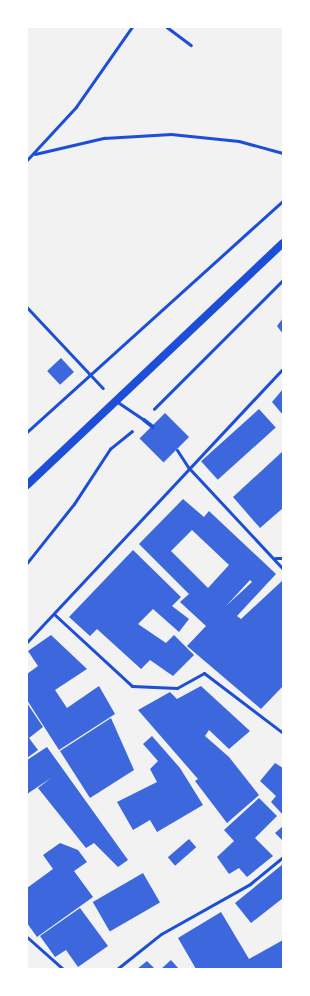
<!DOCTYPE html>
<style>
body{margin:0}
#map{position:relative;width:310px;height:996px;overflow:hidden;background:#f2f2f2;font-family:"PT Serif",serif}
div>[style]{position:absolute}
.building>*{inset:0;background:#3d67dc;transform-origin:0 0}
.path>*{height:2.5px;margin:-1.25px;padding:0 1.25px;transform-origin:1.25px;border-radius:1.25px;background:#1d4ed8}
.service>*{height:3px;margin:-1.5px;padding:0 1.5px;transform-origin:1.5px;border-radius:1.5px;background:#1d4ed8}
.minor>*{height:4px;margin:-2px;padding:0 2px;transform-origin:2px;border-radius:2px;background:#1d4ed8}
.secondary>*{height:8px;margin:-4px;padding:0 4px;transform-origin:4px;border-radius:4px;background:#1d4ed8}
span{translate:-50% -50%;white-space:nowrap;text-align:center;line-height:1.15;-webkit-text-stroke:4px #fff;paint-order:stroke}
.frame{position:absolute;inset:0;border:28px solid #fff;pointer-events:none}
</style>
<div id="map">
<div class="building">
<i style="clip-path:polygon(283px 318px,283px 334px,277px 326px)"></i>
<i style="left:61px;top:358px;width:19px;height:19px;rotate:47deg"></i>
<i style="clip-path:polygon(283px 389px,283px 415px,272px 402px)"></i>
<i style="left:259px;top:409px;width:25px;height:78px;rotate:48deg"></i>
<i style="left:165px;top:413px;width:34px;height:36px;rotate:45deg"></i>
<i style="clip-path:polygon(283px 451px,283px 508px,260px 528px,233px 497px)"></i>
<i style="clip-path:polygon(evenodd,183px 499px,204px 517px,209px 511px,276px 574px,237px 616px,241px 619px,283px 580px,283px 686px,261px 709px,187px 646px,206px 626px,180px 602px,189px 594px,139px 544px,183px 499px,192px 530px,229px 565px,208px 588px,171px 551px,192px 530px,183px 499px,250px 580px,252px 582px,226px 606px,250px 580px)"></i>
<i style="clip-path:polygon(133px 550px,181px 597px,172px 606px,189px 619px,179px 632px,153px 609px,138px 624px,166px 643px,174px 635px,194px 655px,173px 676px,150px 660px,141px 669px,97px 629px,90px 636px,69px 617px)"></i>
<i style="clip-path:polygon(51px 635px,87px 669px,55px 690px,67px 708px,99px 686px,115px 714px,59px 750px,27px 700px,27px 674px,38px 666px,28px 651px)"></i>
<i style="clip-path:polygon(201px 686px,250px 731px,229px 749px,209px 730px,205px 736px,229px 757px,259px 795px,227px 823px,195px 781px,198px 779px,138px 710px,170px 692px,177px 699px)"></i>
<i style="clip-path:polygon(27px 703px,43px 727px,29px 738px,38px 750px,27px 758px)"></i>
<i style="clip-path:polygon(111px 718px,134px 770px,90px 798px,60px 751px)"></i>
<i style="clip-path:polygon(152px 736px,180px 768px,203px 805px,157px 832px,150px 820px,133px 830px,117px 802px,157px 782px,150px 769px,158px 761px,143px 744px)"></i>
<i style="clip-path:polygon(47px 747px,128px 860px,118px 867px,94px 843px,86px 848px,38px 788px,51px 778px,27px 794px,27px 760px)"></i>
<i style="clip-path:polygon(275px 763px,283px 768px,283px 815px,271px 802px,276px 796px,260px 781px)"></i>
<i style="clip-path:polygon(259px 798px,277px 816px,255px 838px,273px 856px,247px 877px,239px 868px,229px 874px,217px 857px,234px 841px,224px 830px)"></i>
<i style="clip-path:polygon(283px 826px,283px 841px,275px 833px)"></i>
<i style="left:189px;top:839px;width:11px;height:28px;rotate:49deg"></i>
<i style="clip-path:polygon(60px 843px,78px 850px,87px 862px,74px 871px,93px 897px,37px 937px,27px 923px,27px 888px,53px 869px,43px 855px)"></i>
<i style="clip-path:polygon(283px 864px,283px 898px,251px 923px,235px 903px)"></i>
<i style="left:143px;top:873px;width:34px;height:58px;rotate:60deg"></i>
<i style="clip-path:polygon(80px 908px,108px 946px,78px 967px,66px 950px,55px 957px,40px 936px)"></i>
<i style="clip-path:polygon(221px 912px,249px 959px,283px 940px,283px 969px,196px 969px,178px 938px)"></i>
<i style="clip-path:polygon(171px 960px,179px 969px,161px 969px)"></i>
<i style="clip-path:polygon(147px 961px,155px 969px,137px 969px)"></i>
</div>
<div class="path">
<i style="left:167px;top:27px;width:30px;rotate:37deg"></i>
<i style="left:35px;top:154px;width:71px;rotate:-13.1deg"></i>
<i style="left:104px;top:138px;width:67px;rotate:-3.4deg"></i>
<i style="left:171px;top:134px;width:68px;rotate:5.9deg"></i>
<i style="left:239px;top:141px;width:46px;rotate:15.3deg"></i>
<i style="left:27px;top:160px;width:72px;rotate:-47.2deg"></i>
<i style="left:76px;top:107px;width:98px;rotate:-55deg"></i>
<i style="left:27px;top:307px;width:111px;rotate:46.8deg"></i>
<i style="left:154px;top:409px;width:182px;rotate:-45deg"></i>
<i style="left:27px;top:432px;width:345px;rotate:-42.1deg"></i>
<i style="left:27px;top:563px;width:75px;rotate:-51.5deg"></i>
<i style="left:74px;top:504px;width:66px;rotate:-56.8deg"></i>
<i style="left:110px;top:449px;width:28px;rotate:-39deg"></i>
</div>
<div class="service">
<i style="left:116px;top:401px;width:34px;rotate:34deg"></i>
<i style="left:177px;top:450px;width:20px;rotate:57deg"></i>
<i style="left:188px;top:467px;width:139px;rotate:47deg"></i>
<i style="left:275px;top:558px;width:8px"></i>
<i style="left:54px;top:614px;width:106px;rotate:42.7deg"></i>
<i style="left:132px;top:686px;width:45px;rotate:2.5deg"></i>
<i style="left:177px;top:688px;width:31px;rotate:-29deg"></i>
<i style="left:204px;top:673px;width:99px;rotate:37.2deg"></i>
<i style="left:27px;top:642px;width:375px;rotate:-46.9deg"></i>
<i style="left:27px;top:937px;width:48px;rotate:41.6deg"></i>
<i style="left:117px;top:969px;width:56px;rotate:-38.5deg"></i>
<i style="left:161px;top:934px;width:102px;rotate:-29.3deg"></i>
<i style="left:250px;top:884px;width:43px;rotate:-39.3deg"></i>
</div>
<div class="minor">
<i style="left:144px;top:420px;width:11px;rotate:38deg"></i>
</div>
<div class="secondary">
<i style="left:27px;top:485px;width:352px;rotate:-43.4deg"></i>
</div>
<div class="frame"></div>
</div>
